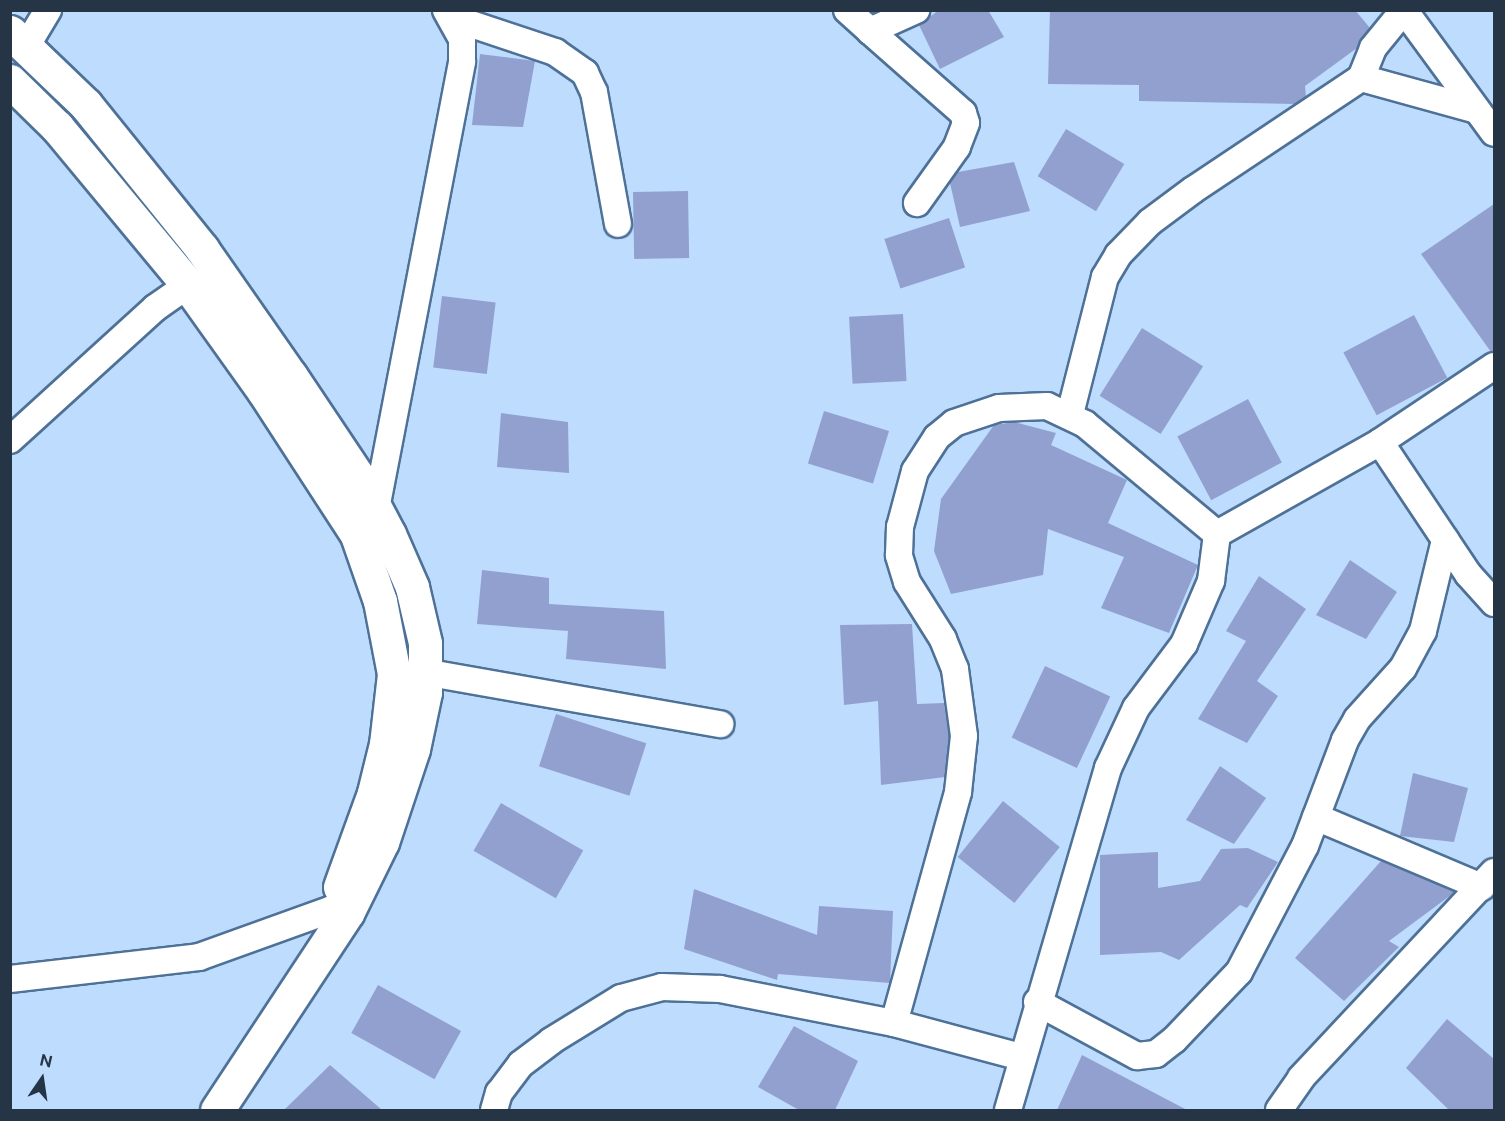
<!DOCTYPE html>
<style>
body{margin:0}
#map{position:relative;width:1505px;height:1121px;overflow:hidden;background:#bedcfe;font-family:"Public Sans",sans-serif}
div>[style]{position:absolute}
.building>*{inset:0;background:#92a0d0;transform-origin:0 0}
.roads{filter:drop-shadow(2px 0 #4e7197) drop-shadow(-2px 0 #4e7197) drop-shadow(0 2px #4e7197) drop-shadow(0 -2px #4e7197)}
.street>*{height:26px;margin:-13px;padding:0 13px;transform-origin:13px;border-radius:13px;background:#fff}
.secondary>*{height:33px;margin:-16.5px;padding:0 16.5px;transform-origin:16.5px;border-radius:16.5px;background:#fff}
span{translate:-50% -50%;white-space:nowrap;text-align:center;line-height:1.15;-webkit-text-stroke:6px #bedcfe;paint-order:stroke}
.frame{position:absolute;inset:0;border:12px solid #263546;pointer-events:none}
.north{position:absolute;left:12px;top:1049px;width:60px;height:60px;-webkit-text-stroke:4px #bedcfe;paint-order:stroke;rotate:13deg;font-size:16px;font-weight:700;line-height:24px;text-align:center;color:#263546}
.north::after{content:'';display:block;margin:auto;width:21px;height:27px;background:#263546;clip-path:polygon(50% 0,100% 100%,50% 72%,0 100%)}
</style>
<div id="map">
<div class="building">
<i style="clip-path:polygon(939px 10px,988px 10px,1004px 37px,940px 69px,919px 25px)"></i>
<i style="clip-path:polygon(1050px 10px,1355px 10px,1370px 28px,1357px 48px,1305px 86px,1306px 97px,1295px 104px,1139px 101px,1139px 85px,1048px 84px)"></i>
<i style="clip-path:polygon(480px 54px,535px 61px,523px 127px,472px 125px)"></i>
<i style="left:1066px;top:129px;width:68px;height:55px;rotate:31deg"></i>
<i style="clip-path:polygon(1014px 162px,1030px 211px,960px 227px,950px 183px,958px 172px)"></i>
<i style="left:688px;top:191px;width:67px;height:55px;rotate:89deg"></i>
<i style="clip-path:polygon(1494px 204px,1494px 351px,1491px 352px,1421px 254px)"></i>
<i style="left:949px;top:218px;width:52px;height:68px;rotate:72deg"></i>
<i style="left:442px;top:296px;width:54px;height:72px;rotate:7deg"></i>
<i style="left:903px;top:314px;width:67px;height:54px;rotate:87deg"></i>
<i style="left:1414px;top:315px;width:71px;height:80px;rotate:62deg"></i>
<i style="left:1142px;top:328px;width:72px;height:80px;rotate:32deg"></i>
<i style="left:1248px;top:399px;width:72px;height:80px;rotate:62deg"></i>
<i style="left:824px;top:411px;width:68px;height:55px;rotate:17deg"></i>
<i style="clip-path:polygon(501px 413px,568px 422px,569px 473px,497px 467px)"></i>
<i style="clip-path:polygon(1014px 422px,1056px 433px,1051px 445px,1127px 480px,1108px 523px,1198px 565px,1169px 633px,1101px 608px,1124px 557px,1048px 529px,1043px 575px,951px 594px,934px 551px,941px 499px,994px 425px)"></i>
<i style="clip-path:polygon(1350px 560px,1397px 592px,1366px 639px,1316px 615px)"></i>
<i style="clip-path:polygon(482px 570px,549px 578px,549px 604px,664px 611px,666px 669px,566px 659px,568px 631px,477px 624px)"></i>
<i style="clip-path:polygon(1259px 576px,1306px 609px,1257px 681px,1278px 696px,1247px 743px,1198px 719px,1246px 641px,1226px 631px)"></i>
<i style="clip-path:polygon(912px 624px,917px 704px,944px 703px,949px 736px,945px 777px,881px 785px,878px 701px,844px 705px,840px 625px)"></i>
<i style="left:1045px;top:666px;width:72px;height:79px;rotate:25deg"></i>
<i style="left:556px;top:714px;width:95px;height:55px;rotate:18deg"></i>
<i style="clip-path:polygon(1220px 766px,1266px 798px,1234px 844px,1186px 820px)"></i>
<i style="clip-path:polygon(1413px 773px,1468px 788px,1454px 842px,1400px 836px)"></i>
<i style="left:1003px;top:801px;width:73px;height:72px;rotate:39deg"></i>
<i style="left:501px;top:803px;width:95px;height:55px;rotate:30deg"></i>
<i style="clip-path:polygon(1248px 848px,1278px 862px,1247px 908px,1240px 905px,1179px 960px,1161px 952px,1100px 955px,1100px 855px,1158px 852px,1158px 888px,1200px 881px,1221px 849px)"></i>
<i style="clip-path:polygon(1381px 861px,1455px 892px,1389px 941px,1399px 947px,1344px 1001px,1295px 958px)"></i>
<i style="clip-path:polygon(694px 889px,817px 935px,819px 906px,893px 911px,890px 983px,778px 974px,777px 980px,684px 949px)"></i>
<i style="left:378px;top:985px;width:95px;height:55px;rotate:29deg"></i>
<i style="clip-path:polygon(1447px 1019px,1494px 1059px,1494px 1110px,1449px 1110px,1406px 1068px)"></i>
<i style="clip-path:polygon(794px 1026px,858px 1061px,835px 1110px,799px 1110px,758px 1087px)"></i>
<i style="clip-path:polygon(1082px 1055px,1187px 1110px,1057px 1110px)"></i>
<i style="clip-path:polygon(330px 1065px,382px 1110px,284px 1110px)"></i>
</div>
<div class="roads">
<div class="street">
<i style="left:847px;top:10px;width:31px;rotate:42deg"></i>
<i style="left:870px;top:31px;width:51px;rotate:-24.5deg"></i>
<i style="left:1404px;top:10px;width:152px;rotate:53.8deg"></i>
<i style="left:453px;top:18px;width:108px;rotate:18.4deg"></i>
<i style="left:555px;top:52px;width:37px;rotate:35deg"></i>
<i style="left:585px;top:73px;width:21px;rotate:65deg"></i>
<i style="left:594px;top:92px;width:134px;rotate:79.7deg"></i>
<i style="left:870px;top:31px;width:124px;rotate:41.4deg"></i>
<i style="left:963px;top:113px;width:10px;rotate:73deg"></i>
<i style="left:966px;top:123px;width:26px;rotate:111deg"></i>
<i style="left:957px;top:147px;width:69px;rotate:125.5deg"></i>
<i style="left:27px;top:45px;width:41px;rotate:-59deg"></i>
<i style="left:1361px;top:78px;width:120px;rotate:15.4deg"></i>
<i style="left:1070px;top:414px;width:141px;rotate:-75.7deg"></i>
<i style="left:1105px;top:277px;width:26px;rotate:-59deg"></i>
<i style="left:1118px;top:255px;width:46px;rotate:-45.9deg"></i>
<i style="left:1150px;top:222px;width:54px;rotate:-36.7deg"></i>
<i style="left:1193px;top:190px;width:202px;rotate:-33.7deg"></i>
<i style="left:1361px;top:78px;width:32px;rotate:-68deg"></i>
<i style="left:1373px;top:48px;width:49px;rotate:-50.8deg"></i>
<i style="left:10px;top:440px;width:196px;rotate:-42.3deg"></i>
<i style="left:155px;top:308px;width:40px;rotate:-34.9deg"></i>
<i style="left:1380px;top:442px;width:159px;rotate:56.3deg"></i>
<i style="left:1468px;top:574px;width:39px;rotate:48deg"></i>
<i style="left:376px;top:509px;width:456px;rotate:-79.1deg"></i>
<i style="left:462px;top:61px;width:22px;rotate:-90deg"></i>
<i style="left:462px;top:39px;width:33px;rotate:-119deg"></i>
<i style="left:1217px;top:534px;width:187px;rotate:-29.4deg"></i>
<i style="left:1380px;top:442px;width:137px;rotate:-33.7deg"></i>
<i style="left:424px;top:672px;width:301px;rotate:10deg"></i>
<i style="left:1316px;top:817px;width:180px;rotate:22.9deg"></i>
<i style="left:10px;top:979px;width:190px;rotate:-6.6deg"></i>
<i style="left:199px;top:957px;width:141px;rotate:-19.8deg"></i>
<i style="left:332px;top:909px;width:16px;rotate:15deg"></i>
<i style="left:1037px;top:1002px;width:114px;rotate:28.4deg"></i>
<i style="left:1137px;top:1056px;width:19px;rotate:-6deg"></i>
<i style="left:1156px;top:1054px;width:23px;rotate:-38deg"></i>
<i style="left:1174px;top:1040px;width:94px;rotate:-46.3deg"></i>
<i style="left:1239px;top:972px;width:142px;rotate:-62.4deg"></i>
<i style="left:1305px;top:846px;width:113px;rotate:-69.3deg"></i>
<i style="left:1345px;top:740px;width:24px;rotate:-60deg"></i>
<i style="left:1357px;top:719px;width:69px;rotate:-48deg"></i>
<i style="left:1403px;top:668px;width:42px;rotate:-61.6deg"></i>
<i style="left:1423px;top:631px;width:94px;rotate:-76.4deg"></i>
<i style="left:1021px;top:1057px;width:131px;rotate:-165deg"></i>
<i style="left:894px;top:1023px;width:240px;rotate:-74.5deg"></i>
<i style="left:958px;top:792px;width:56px;rotate:-83.9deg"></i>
<i style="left:964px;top:736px;width:68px;rotate:-97.7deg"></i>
<i style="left:955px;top:669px;width:32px;rotate:-112deg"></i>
<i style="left:943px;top:639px;width:67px;rotate:-122.3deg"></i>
<i style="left:907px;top:582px;width:28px;rotate:-107deg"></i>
<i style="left:899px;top:555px;width:28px;rotate:-88deg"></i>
<i style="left:900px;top:527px;width:58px;rotate:-75deg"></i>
<i style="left:915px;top:471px;width:40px;rotate:-57.1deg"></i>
<i style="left:937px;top:437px;width:22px;rotate:-39deg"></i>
<i style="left:954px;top:423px;width:47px;rotate:-18.4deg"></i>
<i style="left:999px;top:408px;width:48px;rotate:-2.4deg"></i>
<i style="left:1047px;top:406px;width:42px;rotate:25.3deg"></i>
<i style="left:1085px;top:424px;width:172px;rotate:39.8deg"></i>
<i style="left:494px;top:1110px;width:18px;rotate:-74deg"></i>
<i style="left:499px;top:1093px;width:36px;rotate:-53deg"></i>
<i style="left:521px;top:1064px;width:38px;rotate:-37deg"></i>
<i style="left:551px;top:1041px;width:82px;rotate:-31.6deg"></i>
<i style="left:621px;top:998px;width:42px;rotate:-15deg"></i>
<i style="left:662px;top:987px;width:58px;rotate:2deg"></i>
<i style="left:720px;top:989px;width:177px;rotate:11.1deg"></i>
<i style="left:1008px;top:1110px;width:356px;rotate:-73.7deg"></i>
<i style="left:1108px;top:768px;width:66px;rotate:-65deg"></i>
<i style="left:1136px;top:708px;width:80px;rotate:-53.1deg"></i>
<i style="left:1184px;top:644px;width:69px;rotate:-66.8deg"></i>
<i style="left:1211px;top:581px;width:47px;rotate:-82.7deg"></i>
<i style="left:1279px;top:1110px;width:39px;rotate:-55deg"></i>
<i style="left:1301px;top:1078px;width:282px;rotate:-46.9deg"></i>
</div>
<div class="secondary">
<i style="left:10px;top:32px;width:105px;rotate:43.8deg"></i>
<i style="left:86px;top:105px;width:185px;rotate:51.1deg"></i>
<i style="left:202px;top:249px;width:154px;rotate:55.1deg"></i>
<i style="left:290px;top:375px;width:128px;rotate:56.2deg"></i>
<i style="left:361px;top:481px;width:60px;rotate:62.2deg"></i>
<i style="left:389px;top:534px;width:58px;rotate:66.5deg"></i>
<i style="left:412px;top:587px;width:57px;rotate:76.9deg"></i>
<i style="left:425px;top:643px;width:49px;rotate:90deg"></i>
<i style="left:425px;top:692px;width:58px;rotate:101.9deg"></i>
<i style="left:413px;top:749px;width:98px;rotate:108.4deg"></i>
<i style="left:382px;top:842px;width:79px;rotate:116.2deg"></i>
<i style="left:347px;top:913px;width:236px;rotate:123.4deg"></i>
<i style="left:10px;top:81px;width:66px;rotate:44.4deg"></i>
<i style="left:57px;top:127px;width:205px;rotate:50.3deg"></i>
<i style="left:188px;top:285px;width:129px;rotate:54.5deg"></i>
<i style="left:263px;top:390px;width:173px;rotate:57deg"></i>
<i style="left:357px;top:535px;width:70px;rotate:70.8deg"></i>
<i style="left:380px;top:601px;width:74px;rotate:79.1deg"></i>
<i style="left:394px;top:674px;width:70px;rotate:96.5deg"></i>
<i style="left:386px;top:744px;width:50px;rotate:103.8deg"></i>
<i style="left:374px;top:793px;width:100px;rotate:109.9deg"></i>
</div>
</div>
<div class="frame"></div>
<div class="north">N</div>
</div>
